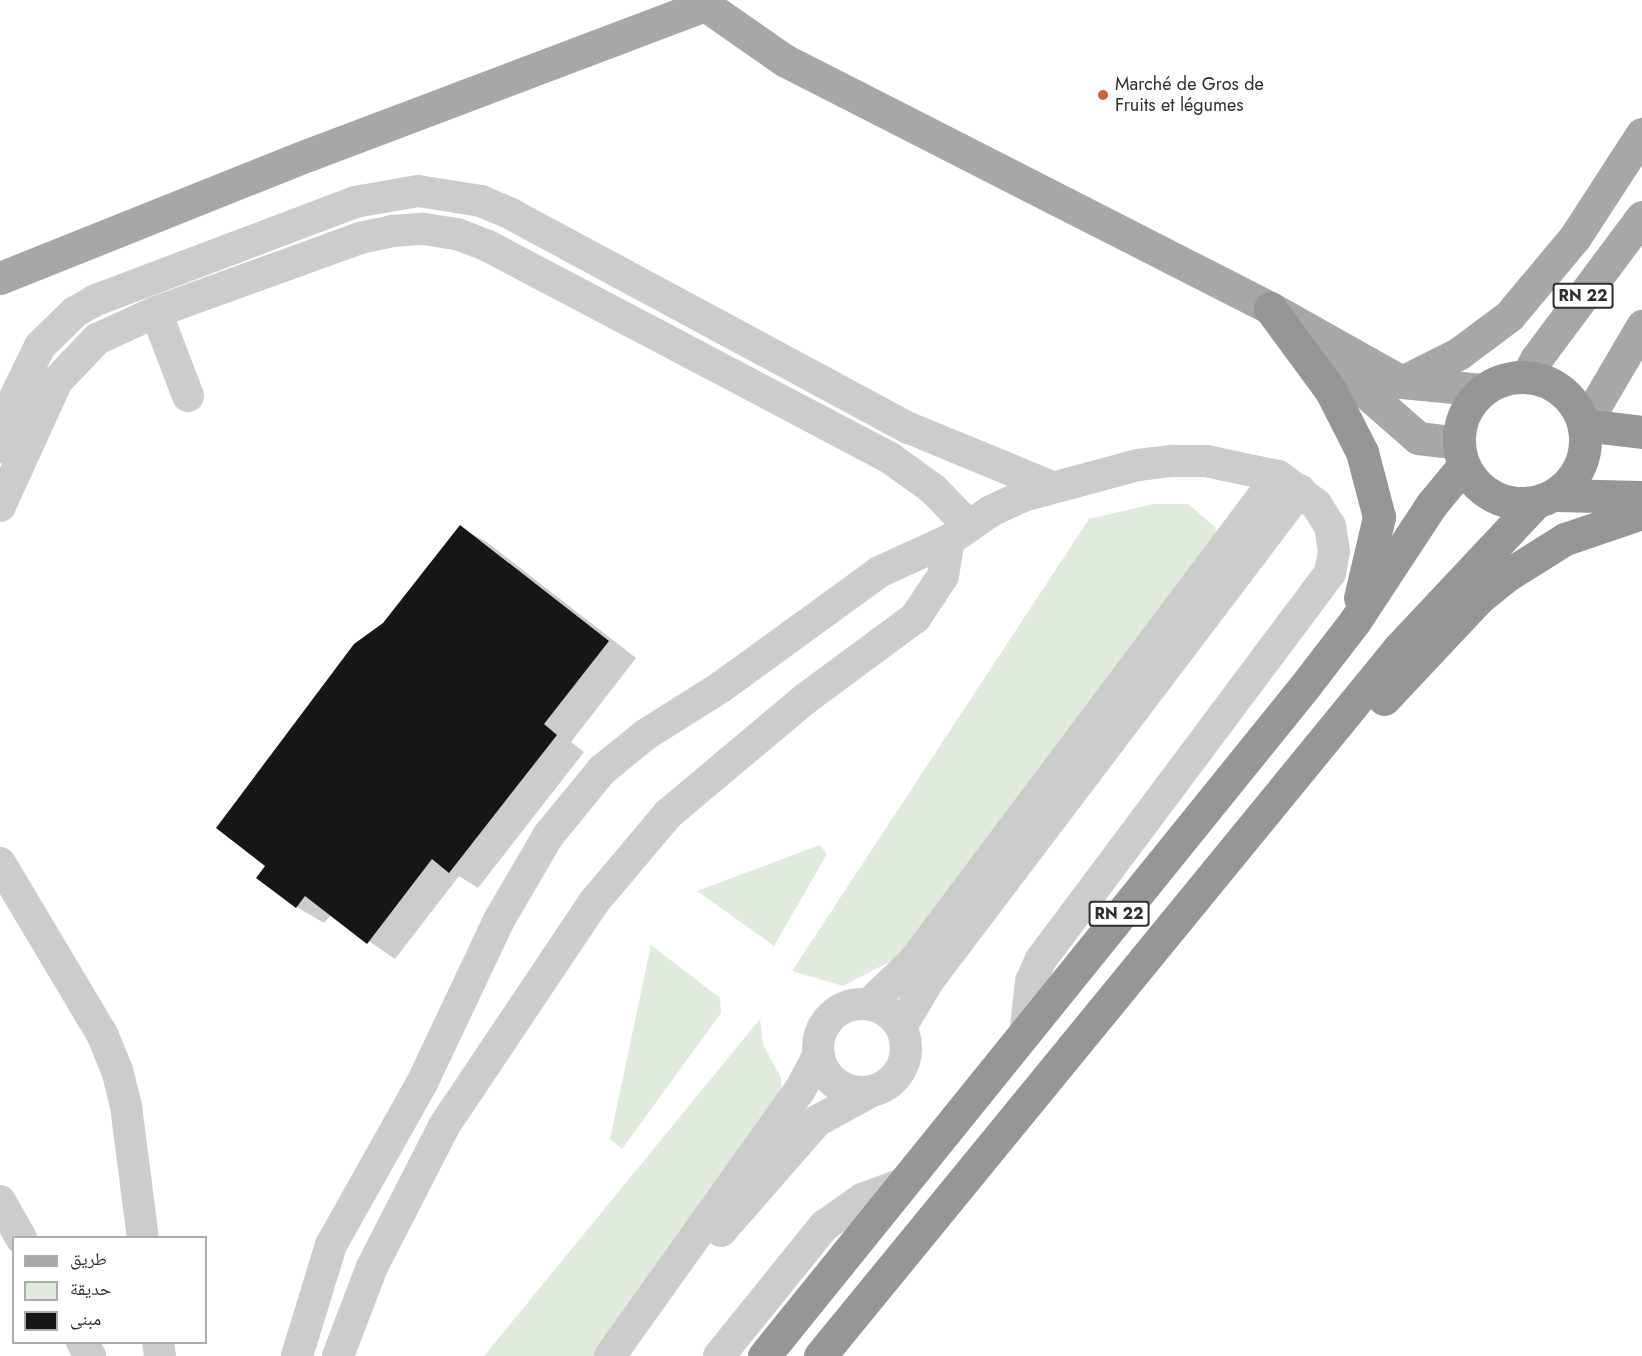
<!DOCTYPE html>
<meta charset="utf-8">
<style>
body{margin:0}
#map{position:relative;width:1642px;height:1356px;overflow:hidden;background:#fff;font-family:Jost,"Noto Naskh Arabic",sans-serif}
div>[style]{position:absolute}
.green>*{inset:0;background:#e1ebdd}
.shadow>*{inset:0;background:#0003}
.building>*{inset:0;background:#161616}
.minor>*{height:32px;margin:-16px;padding:0 16px;transform-origin:16px;border-radius:16px;background:#ccc}
.minor>.ring{margin:-16px;padding:0;box-sizing:content-box;background:none;border:32px solid #ccc;border-radius:50%}
.major>*{height:33px;margin:-16.5px;padding:0 16.5px;transform-origin:16.5px;border-radius:16.5px;background:#a7a7a7}
.highway>*{height:33px;margin:-16.5px;padding:0 16.5px;transform-origin:16.5px;border-radius:16.5px;background:#969696}
.highway>.ring{margin:-16.5px;padding:0;box-sizing:content-box;background:none;border:33px solid #969696;border-radius:50%}
.dots>*{width:16px;height:16px;translate:-50% -50%;box-sizing:border-box;border:3px solid #fff;border-radius:50%}
span{translate:-50% -50%;white-space:nowrap;text-align:center;line-height:1.15;-webkit-text-stroke:6px #fff;paint-order:stroke}
.shield-label span{padding:2px 4px;background:#fff;border:2px solid;border-radius:4px;-webkit-text-stroke-width:0}
.shield-label{font-size:16px;color:#2f2f2f;font-weight:700}
.poi-label{font-size:18px;color:#2f2f2f}
.left{translate:0 -50%;text-align:left}
.legend{position:absolute;left:12px;top:1236px;width:195px;height:108px;box-sizing:border-box;background:#fff;border:2px solid #acacac;margin:0;padding:8px 10px;list-style:none;font-size:18px;color:#2f2f2f}
.legend li{display:flex;align-items:center;gap:12px;height:30px}
.legend b{width:30px;border:2px solid #acacac}
</style>
<div id="map">
<div class="green">
<i style="clip-path:polygon(1153px 504px,1188px 504px,1216px 528px,1213px 553px,897px 958px,843px 986px,792px 971px,1089px 519px)"></i>
<i style="clip-path:polygon(820px 845px,827px 854px,774px 946px,697px 891px)"></i>
<i style="clip-path:polygon(651px 945px,720px 998px,721px 1013px,622px 1149px,610px 1139px)"></i>
<i style="clip-path:polygon(760px 1019px,763px 1044px,781px 1078px,782px 1099px,599px 1356px,484px 1356px)"></i>
</div>
<div class="shadow">
<i style="clip-path:polygon(460px 527px,488px 543px,636px 658px,571px 742px,584px 752px,478px 888px,459px 876px,395px 959px,331px 915px,324px 923px,297px 907px,384px 624px)"></i>
</div>
<div class="building">
<i style="clip-path:polygon(460px 525px,609px 641px,544px 724px,557px 735px,449px 873px,432px 859px,367px 944px,305px 896px,296px 908px,256px 878px,265px 866px,216px 828px,354px 644px,383px 623px)"></i>
</div>
<div class="minor">
<i style="left:156px;top:312px;width:90px;rotate:69.1deg"></i>
<i style="left:21px;top:457px;width:17px;rotate:-147deg"></i>
<i style="left:7px;top:448px;width:25px;rotate:-102deg"></i>
<i style="left:2px;top:424px;width:87px;rotate:-64deg"></i>
<i style="left:40px;top:346px;width:49px;rotate:-44.2deg"></i>
<i style="left:75px;top:312px;width:24px;rotate:-30deg"></i>
<i style="left:96px;top:300px;width:277px;rotate:-20.7deg"></i>
<i style="left:355px;top:202px;width:64px;rotate:-9.9deg"></i>
<i style="left:418px;top:191px;width:64px;rotate:9deg"></i>
<i style="left:481px;top:201px;width:33px;rotate:23deg"></i>
<i style="left:511px;top:214px;width:452px;rotate:28.3deg"></i>
<i style="left:909px;top:428px;width:152px;rotate:22.4deg"></i>
<i style="left:0;top:506px;width:137px;rotate:-65.5deg"></i>
<i style="left:57px;top:381px;width:58px;rotate:-46.4deg"></i>
<i style="left:97px;top:339px;width:65px;rotate:-24.6deg"></i>
<i style="left:156px;top:312px;width:217px;rotate:-19.9deg"></i>
<i style="left:360px;top:238px;width:33px;rotate:-12deg"></i>
<i style="left:392px;top:231px;width:32px;rotate:-4deg"></i>
<i style="left:424px;top:229px;width:33px;rotate:9deg"></i>
<i style="left:457px;top:234px;width:33px;rotate:21deg"></i>
<i style="left:488px;top:246px;width:454px;rotate:27.8deg"></i>
<i style="left:890px;top:458px;width:53px;rotate:35.8deg"></i>
<i style="left:933px;top:489px;width:52px;rotate:45.8deg"></i>
<i style="left:0;top:863px;width:201px;rotate:59.2deg"></i>
<i style="left:103px;top:1036px;width:37px;rotate:68deg"></i>
<i style="left:117px;top:1070px;width:37px;rotate:76deg"></i>
<i style="left:126px;top:1106px;width:133px;rotate:82.7deg"></i>
<i style="left:869px;top:1004px;width:61px;rotate:-43.7deg"></i>
<i style="left:913px;top:962px;width:608px;rotate:-53.09deg"></i>
<i class="ring" style="left:818px;top:1004px;width:56px;height:56px"></i>
<i style="left:901px;top:1027px;width:53px;rotate:-59.6deg"></i>
<i style="left:928px;top:981px;width:616px;rotate:-52.85deg"></i>
<i style="left:0;top:1201px;width:43px;rotate:60.4deg"></i>
<i style="left:721px;top:1231px;width:146px;rotate:-48.9deg"></i>
<i style="left:817px;top:1121px;width:60px;rotate:-28.7deg"></i>
<i style="left:82px;top:1342px;width:16px;rotate:60deg"></i>
<i style="left:158px;top:1342px;width:14px;rotate:82deg"></i>
<i style="left:297px;top:1356px;width:116px;rotate:-73deg"></i>
<i style="left:331px;top:1245px;width:186px;rotate:-60.7deg"></i>
<i style="left:422px;top:1083px;width:180px;rotate:-64.7deg"></i>
<i style="left:499px;top:920px;width:97px;rotate:-59.7deg"></i>
<i style="left:548px;top:836px;width:85px;rotate:-50.7deg"></i>
<i style="left:602px;top:770px;width:55px;rotate:-39.1deg"></i>
<i style="left:645px;top:735px;width:90px;rotate:-32.3deg"></i>
<i style="left:721px;top:687px;width:195px;rotate:-36deg"></i>
<i style="left:879px;top:572px;width:77px;rotate:-24.6deg"></i>
<i style="left:949px;top:540px;width:51px;rotate:-34.6deg"></i>
<i style="left:991px;top:511px;width:35px;rotate:-25deg"></i>
<i style="left:1023px;top:496px;width:119px;rotate:-15.1deg"></i>
<i style="left:1138px;top:465px;width:34px;rotate:-7deg"></i>
<i style="left:1172px;top:461px;width:34px"></i>
<i style="left:1206px;top:461px;width:74px;rotate:11.8deg"></i>
<i style="left:1278px;top:476px;width:47px;rotate:36.4deg"></i>
<i style="left:1316px;top:504px;width:26px;rotate:58deg"></i>
<i style="left:1330px;top:526px;width:25px;rotate:81deg"></i>
<i style="left:1334px;top:551px;width:22px;rotate:100deg"></i>
<i style="left:1330px;top:573px;width:482px;rotate:126.8deg"></i>
<i style="left:1041px;top:959px;width:24px;rotate:114deg"></i>
<i style="left:1031px;top:981px;width:46px;rotate:96.2deg"></i>
<i style="left:338px;top:1356px;width:95px;rotate:-69.1deg"></i>
<i style="left:372px;top:1267px;width:158px;rotate:-62.9deg"></i>
<i style="left:444px;top:1126px;width:270px;rotate:-56.2deg"></i>
<i style="left:594px;top:902px;width:115px;rotate:-49.9deg"></i>
<i style="left:668px;top:814px;width:179px;rotate:-40deg"></i>
<i style="left:805px;top:699px;width:137px;rotate:-36.4deg"></i>
<i style="left:915px;top:618px;width:50px;rotate:-56.3deg"></i>
<i style="left:943px;top:576px;width:36px;rotate:-81deg"></i>
<i style="left:610px;top:1356px;width:327px;rotate:-54.5deg"></i>
<i style="left:800px;top:1090px;width:40px;rotate:-62deg"></i>
<i style="left:719px;top:1356px;width:167px;rotate:-51.1deg"></i>
<i style="left:824px;top:1226px;width:47px;rotate:-35.4deg"></i>
<i style="left:862px;top:1199px;width:46px;rotate:-20.4deg"></i>
</div>
<div class="major">
<i style="left:698px;top:0;width:105px;rotate:34.9deg"></i>
<i style="left:784px;top:60px;width:546px;rotate:27.03deg"></i>
<i style="left:1270px;top:308px;width:151px;rotate:29.3deg"></i>
<i style="left:1402px;top:382px;width:80px;rotate:5.7deg"></i>
<i style="left:0;top:278px;width:332px;rotate:-21.8deg"></i>
<i style="left:308px;top:155px;width:424px;rotate:-20.7deg"></i>
<i style="left:1321px;top:353px;width:129px;rotate:41.2deg"></i>
<i style="left:1418px;top:438px;width:41px;rotate:7deg"></i>
<i style="left:1527px;top:376px;width:19px;rotate:-62deg"></i>
<i style="left:1536px;top:359px;width:177px;rotate:-53.3deg"></i>
<i style="left:1402px;top:382px;width:63px;rotate:-26.6deg"></i>
<i style="left:1458px;top:354px;width:64px;rotate:-36.7deg"></i>
<i style="left:1509px;top:316px;width:103px;rotate:-50.1deg"></i>
<i style="left:1575px;top:237px;width:123px;rotate:-57deg"></i>
<i style="left:1584px;top:425px;width:115px;rotate:-59.6deg"></i>
</div>
<div class="highway">
<i style="left:1270px;top:308px;width:103px;rotate:53.7deg"></i>
<i style="left:1331px;top:391px;width:68px;rotate:63.1deg"></i>
<i style="left:1362px;top:452px;width:67px;rotate:75.3deg"></i>
<i style="left:1379px;top:517px;width:83px;rotate:103.2deg"></i>
<i class="ring" style="left:1459px;top:377px;width:93px;height:93px"></i>
<i style="left:1584px;top:425px;width:58px;rotate:6.9deg"></i>
<i style="left:1556px;top:495px;width:86px;rotate:1.3deg"></i>
<i style="left:1384px;top:699px;width:139px;rotate:-46.8deg"></i>
<i style="left:1479px;top:598px;width:35px;rotate:-39deg"></i>
<i style="left:1506px;top:576px;width:70px;rotate:-32.1deg"></i>
<i style="left:1565px;top:539px;width:81px;rotate:-18.7deg"></i>
<i style="left:764px;top:1356px;width:861px;rotate:-51.08deg"></i>
<i style="left:1305px;top:686px;width:82px;rotate:-52.4deg"></i>
<i style="left:1355px;top:621px;width:140px;rotate:-56.7deg"></i>
<i style="left:1432px;top:504px;width:50px;rotate:-50.6deg"></i>
<i style="left:820px;top:1356px;width:915px;rotate:-50.72deg"></i>
<i style="left:1399px;top:648px;width:200px;rotate:-46.8deg"></i>
</div>
<div class="dots">
<i style="left:1103px;top:95px;background:#db5d3b"></i>
</div>
<div class="shield-label">
<span style="left:1583px;top:296px">RN 22</span>
<span style="left:1119px;top:914px">RN 22</span>
</div>
<div class="poi-label">
<span class="left" style="left:1115px;top:95px">Marché de Gros de<br>Fruits et légumes</span>
</div>
<ul class="legend">
<li><b style="height:8px;background:#a7a7a7"></b>طريق</li>
<li><b style="height:16px;background:#e1ebdd"></b>حديقة</li>
<li><b style="height:16px;background:#161616"></b>مبنى</li>
</ul>
</div>
